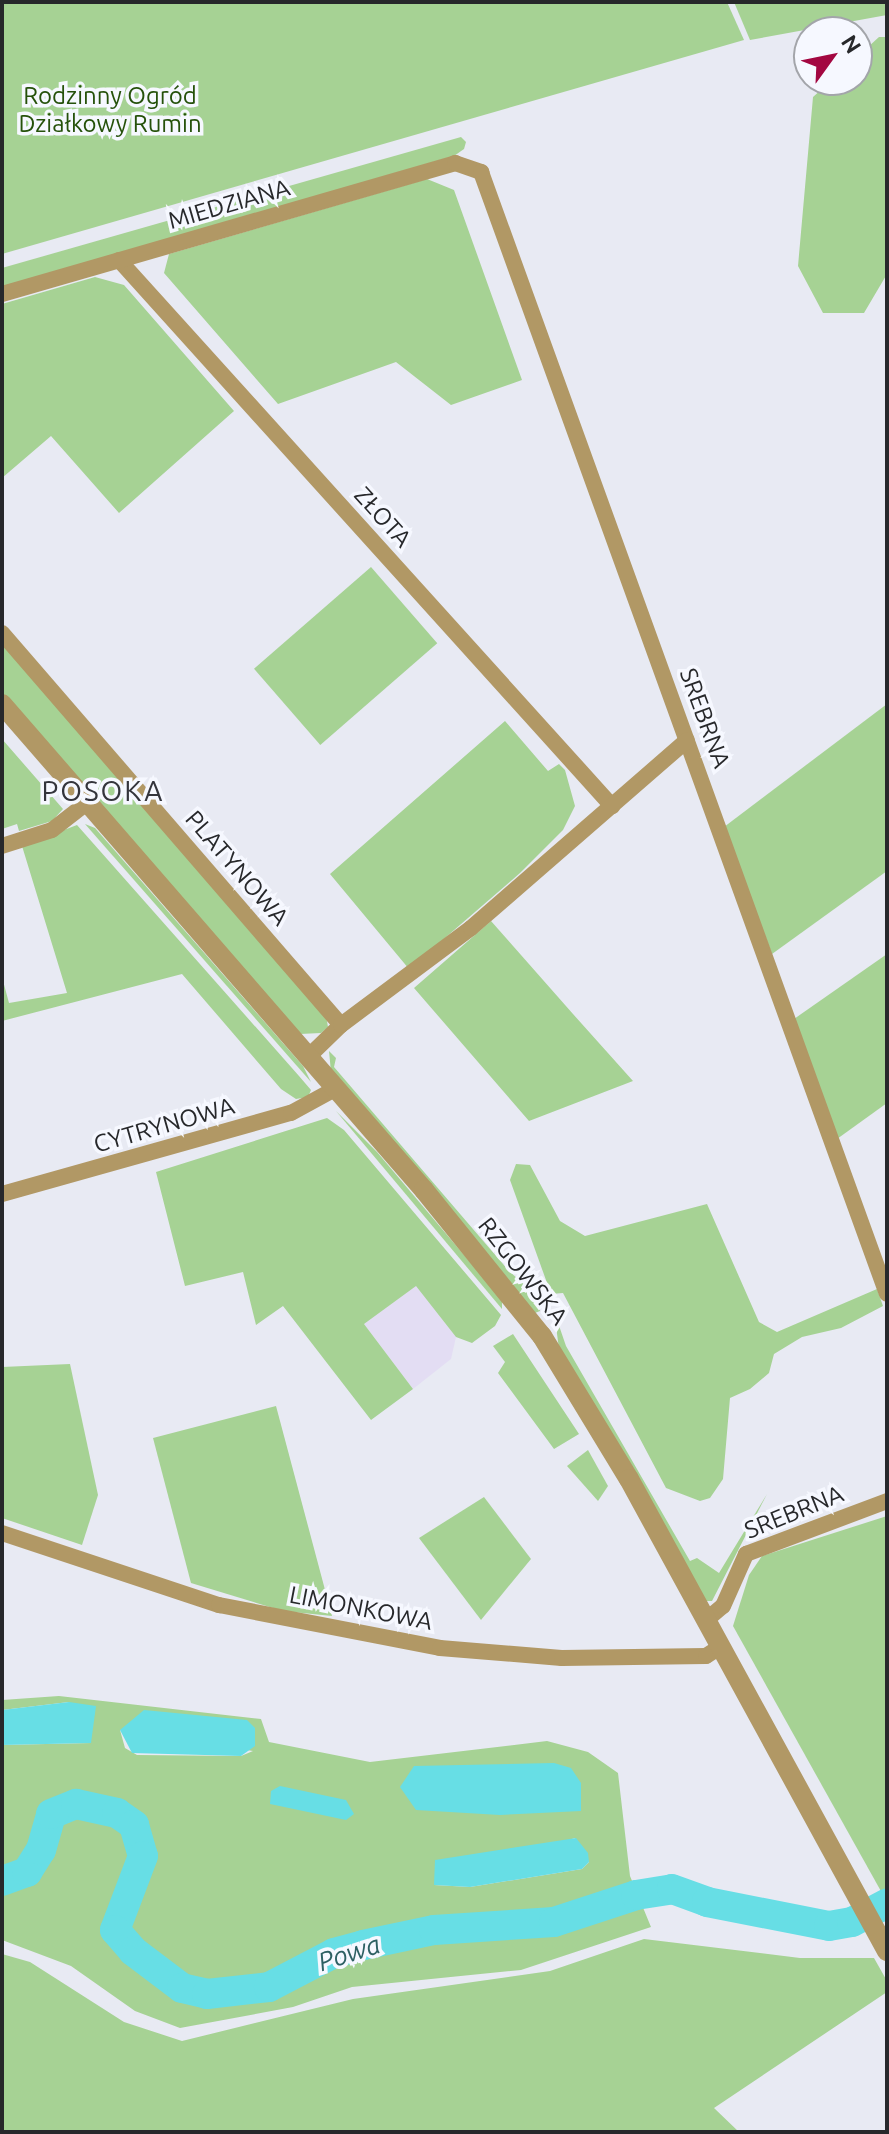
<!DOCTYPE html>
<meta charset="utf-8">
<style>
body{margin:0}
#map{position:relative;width:889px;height:2134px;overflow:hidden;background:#e8eaf3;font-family:Ubuntu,sans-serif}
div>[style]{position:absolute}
.commercial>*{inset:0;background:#e3ddf3}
.green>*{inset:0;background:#a6d294;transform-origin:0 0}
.water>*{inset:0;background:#67dee5}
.river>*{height:30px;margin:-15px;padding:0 15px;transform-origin:15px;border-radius:15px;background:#67dee5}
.minor>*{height:16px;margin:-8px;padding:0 8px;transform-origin:8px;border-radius:8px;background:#b19865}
.tertiary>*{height:20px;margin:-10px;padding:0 10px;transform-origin:10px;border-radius:10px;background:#b19865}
span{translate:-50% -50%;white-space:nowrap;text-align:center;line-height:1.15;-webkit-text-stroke:7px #f6f8ff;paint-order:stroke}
.park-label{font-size:24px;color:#25510a}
.street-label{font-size:24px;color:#27282b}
.water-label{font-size:26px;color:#2d6063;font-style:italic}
.quarter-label{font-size:28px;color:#34353c;letter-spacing:2px}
.frame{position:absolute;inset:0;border:4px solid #27282b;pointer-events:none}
.north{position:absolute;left:793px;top:16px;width:80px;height:80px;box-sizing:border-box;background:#f6f8ff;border:2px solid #a3a5aa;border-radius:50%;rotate:57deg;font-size:22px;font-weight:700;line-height:32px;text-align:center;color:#27282b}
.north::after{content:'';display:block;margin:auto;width:28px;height:36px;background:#a30741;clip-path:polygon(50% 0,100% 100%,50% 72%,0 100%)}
</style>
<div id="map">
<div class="commercial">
<i style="clip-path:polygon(416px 1285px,456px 1337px,451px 1359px,413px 1389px,364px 1324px)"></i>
</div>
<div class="green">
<i style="clip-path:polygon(2px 2px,727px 2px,744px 40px,2px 254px)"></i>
<i style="clip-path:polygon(734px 2px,887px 2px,887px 15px,750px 40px)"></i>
<i style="clip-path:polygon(879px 37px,887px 37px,887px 274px,864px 313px,823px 313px,798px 266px,813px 97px,832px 80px,857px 80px,857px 57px)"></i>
<i style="clip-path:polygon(461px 137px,466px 142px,464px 149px,454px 156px,2px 287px,2px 268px)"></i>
<i style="clip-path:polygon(427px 179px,454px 190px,522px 380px,451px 405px,396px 362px,278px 404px,164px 273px,169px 254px)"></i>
<i style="clip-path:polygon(95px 277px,124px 285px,234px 411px,119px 513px,51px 436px,2px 478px,2px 304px)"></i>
<i style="left:371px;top:567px;width:101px;height:155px;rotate:49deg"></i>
<i style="clip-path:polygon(2px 643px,325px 1010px,328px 1027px,321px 1033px,300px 1034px,2px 694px)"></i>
<i style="clip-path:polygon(887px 704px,887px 871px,772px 954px,724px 827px)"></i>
<i style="clip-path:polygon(505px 721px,548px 771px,559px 764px,565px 770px,575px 806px,563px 830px,520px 873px,409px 969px,330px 874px)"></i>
<i style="clip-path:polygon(2px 739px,63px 809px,52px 821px,19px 831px,17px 824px,2px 829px)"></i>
<i style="clip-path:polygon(85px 824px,95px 828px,303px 1066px,311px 1082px)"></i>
<i style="clip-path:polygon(77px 825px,299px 1076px,311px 1090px,308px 1097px,296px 1099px,281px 1089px,182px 974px,2px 1021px,2px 977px,9px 1003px,67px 993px,22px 846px)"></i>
<i style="clip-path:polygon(491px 921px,573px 1014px,633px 1081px,529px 1121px,414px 988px)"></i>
<i style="clip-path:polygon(887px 954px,887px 1103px,837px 1139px,794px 1019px)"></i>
<i style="clip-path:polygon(329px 1051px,336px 1058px,334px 1067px,509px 1271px,536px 1295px,540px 1311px,535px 1313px,331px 1072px)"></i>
<i style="clip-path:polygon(336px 1111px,377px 1152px,502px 1300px,502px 1309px)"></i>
<i style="clip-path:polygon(327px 1118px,344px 1130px,501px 1315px,495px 1326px,472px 1343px,456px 1337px,416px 1286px,364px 1324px,413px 1389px,371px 1420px,283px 1306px,256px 1325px,243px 1272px,185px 1286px,156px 1172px)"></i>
<i style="clip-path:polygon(516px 1164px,530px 1165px,560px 1221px,585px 1236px,707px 1204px,759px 1322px,777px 1332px,877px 1289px,883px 1306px,841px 1328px,802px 1337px,774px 1354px,769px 1373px,750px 1389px,730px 1398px,723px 1479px,710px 1498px,700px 1501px,666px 1488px,563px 1293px,551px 1294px,510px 1180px)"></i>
<i style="clip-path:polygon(554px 1311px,566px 1346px,690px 1561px,697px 1558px,719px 1573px,767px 1494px,712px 1601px,706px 1601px,559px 1349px)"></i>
<i style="clip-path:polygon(513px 1334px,579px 1434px,554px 1449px,498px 1373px,505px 1362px,493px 1346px)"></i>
<i style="clip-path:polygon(70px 1364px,98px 1495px,82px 1545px,2px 1518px,2px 1367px)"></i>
<i style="clip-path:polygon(276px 1406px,332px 1616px,283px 1611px,191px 1583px,153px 1438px)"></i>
<i style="clip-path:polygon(588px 1450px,608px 1486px,598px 1501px,567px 1466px)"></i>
<i style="clip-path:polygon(484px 1497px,531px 1559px,481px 1620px,419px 1538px)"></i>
<i style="clip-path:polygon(887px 1516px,887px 1902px,733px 1626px,749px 1575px,762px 1556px)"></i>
<i style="clip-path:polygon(evenodd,59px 1696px,261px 1719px,269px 1742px,370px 1762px,547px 1741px,588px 1752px,618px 1773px,630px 1876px,651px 1927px,521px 1970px,352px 1987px,293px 2007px,180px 2028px,135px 2011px,71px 1966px,2px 1940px,2px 1745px,91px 1743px,69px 1702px,2px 1710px,2px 1700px,59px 1696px,120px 1730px,253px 1751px,241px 1756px,137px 1755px,125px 1748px,120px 1730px,59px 1696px,575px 1838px,589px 1862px,582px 1869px,470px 1887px,434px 1885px,575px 1838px)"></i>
<i style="clip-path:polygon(644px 1939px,800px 1958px,874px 1958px,887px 1981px,887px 1992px,714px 2108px,739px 2132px,2px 2132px,2px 1954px,30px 1962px,124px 2022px,182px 2041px,353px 1999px,550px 1971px)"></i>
</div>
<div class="water">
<i style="clip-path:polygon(69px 1702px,96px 1706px,91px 1743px,2px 1745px,2px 1710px)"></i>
<i style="clip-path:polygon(144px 1710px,247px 1720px,255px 1728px,255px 1746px,241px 1756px,132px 1753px,120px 1730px)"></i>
<i style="clip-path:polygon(554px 1763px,571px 1768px,581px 1783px,581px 1811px,500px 1815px,416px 1810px,400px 1787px,414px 1766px)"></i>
<i style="clip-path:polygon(280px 1786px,346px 1800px,354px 1814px,346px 1820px,270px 1804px,271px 1791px)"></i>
<i style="clip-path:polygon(576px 1838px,588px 1853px,589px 1862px,582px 1869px,470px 1887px,434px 1885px,435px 1860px)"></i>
</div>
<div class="river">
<i style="left:2px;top:1881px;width:27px;rotate:-20deg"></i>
<i style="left:27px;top:1872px;width:26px;rotate:-58deg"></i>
<i style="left:41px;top:1850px;width:37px;rotate:-74deg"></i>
<i style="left:51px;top:1814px;width:27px;rotate:-22deg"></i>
<i style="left:76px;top:1804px;width:42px;rotate:12.4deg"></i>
<i style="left:117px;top:1813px;width:21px;rotate:35deg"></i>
<i style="left:134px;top:1825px;width:32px;rotate:74deg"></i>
<i style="left:143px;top:1856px;width:79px;rotate:110.7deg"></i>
<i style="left:115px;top:1930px;width:28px;rotate:49deg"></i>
<i style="left:133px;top:1951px;width:61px;rotate:37.1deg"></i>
<i style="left:182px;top:1988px;width:26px;rotate:13deg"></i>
<i style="left:207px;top:1994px;width:62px;rotate:-6.4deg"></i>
<i style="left:269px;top:1987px;width:73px;rotate:-27.6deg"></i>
<i style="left:334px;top:1953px;width:30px;rotate:-15deg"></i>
<i style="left:363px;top:1945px;width:73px;rotate:-11.9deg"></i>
<i style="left:434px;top:1930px;width:120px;rotate:-3.8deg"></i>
<i style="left:554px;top:1922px;width:86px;rotate:-18.2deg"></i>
<i style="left:636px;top:1895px;width:36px;rotate:-9deg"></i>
<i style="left:672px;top:1889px;width:37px;rotate:20deg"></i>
<i style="left:707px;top:1902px;width:124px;rotate:11.1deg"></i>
<i style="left:829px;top:1926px;width:23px;rotate:-10deg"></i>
<i style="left:852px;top:1922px;width:40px;rotate:-28deg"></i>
</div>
<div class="minor">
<i style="left:119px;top:260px;width:736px;rotate:47.92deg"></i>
<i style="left:2px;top:294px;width:472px;rotate:-16.1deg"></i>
<i style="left:455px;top:163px;width:28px;rotate:19deg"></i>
<i style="left:481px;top:172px;width:1193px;rotate:70.11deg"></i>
<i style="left:2px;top:633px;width:518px;rotate:49.15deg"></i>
<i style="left:2px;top:846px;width:52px;rotate:-17.7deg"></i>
<i style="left:52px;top:830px;width:46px;rotate:-37.9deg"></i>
<i style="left:308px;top:1057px;width:46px;rotate:-44.1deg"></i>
<i style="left:341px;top:1025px;width:162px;rotate:-36.7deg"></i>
<i style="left:471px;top:928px;width:286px;rotate:-41deg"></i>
<i style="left:2px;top:1194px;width:300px;rotate:-15.7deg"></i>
<i style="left:291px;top:1113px;width:50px;rotate:-28.6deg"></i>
<i style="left:2px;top:1533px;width:229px;rotate:18.4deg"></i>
<i style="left:219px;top:1605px;width:225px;rotate:11deg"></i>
<i style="left:440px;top:1648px;width:122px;rotate:4.7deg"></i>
<i style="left:562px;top:1658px;width:144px;rotate:-0.8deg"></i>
<i style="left:706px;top:1656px;width:17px;rotate:-33deg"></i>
<i style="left:705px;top:1621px;width:23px;rotate:-40deg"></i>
<i style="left:723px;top:1606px;width:57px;rotate:-66.1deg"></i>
<i style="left:746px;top:1554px;width:151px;rotate:-20.6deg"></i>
</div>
<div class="tertiary">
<i style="left:2px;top:704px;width:644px;rotate:49.03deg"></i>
<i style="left:424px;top:1190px;width:188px;rotate:51.1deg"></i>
<i style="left:542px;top:1336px;width:167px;rotate:58.7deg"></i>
<i style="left:629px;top:1479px;width:538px;rotate:61.34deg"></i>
</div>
<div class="park-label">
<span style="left:110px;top:110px">Rodzinny Ogród<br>Działkowy Rumin</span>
</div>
<div class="street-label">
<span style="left:229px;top:204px;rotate:-16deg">MIEDZIANA</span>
<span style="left:383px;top:517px;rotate:48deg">ZŁOTA</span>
<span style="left:705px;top:718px;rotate:70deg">SREBRNA</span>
<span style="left:237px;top:868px;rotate:49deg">PLATYNOWA</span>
<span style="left:164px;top:1125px;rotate:-16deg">CYTRYNOWA</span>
<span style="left:523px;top:1271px;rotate:52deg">RZGOWSKA</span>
<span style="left:794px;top:1512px;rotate:-22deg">SREBRNA</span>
<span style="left:361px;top:1608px;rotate:11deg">LIMONKOWA</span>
</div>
<div class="water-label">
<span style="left:349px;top:1953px;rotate:-18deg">Powa</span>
</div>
<div class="quarter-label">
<span style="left:103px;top:791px">POSOKA</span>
</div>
<div class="frame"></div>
<div class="north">N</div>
</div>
